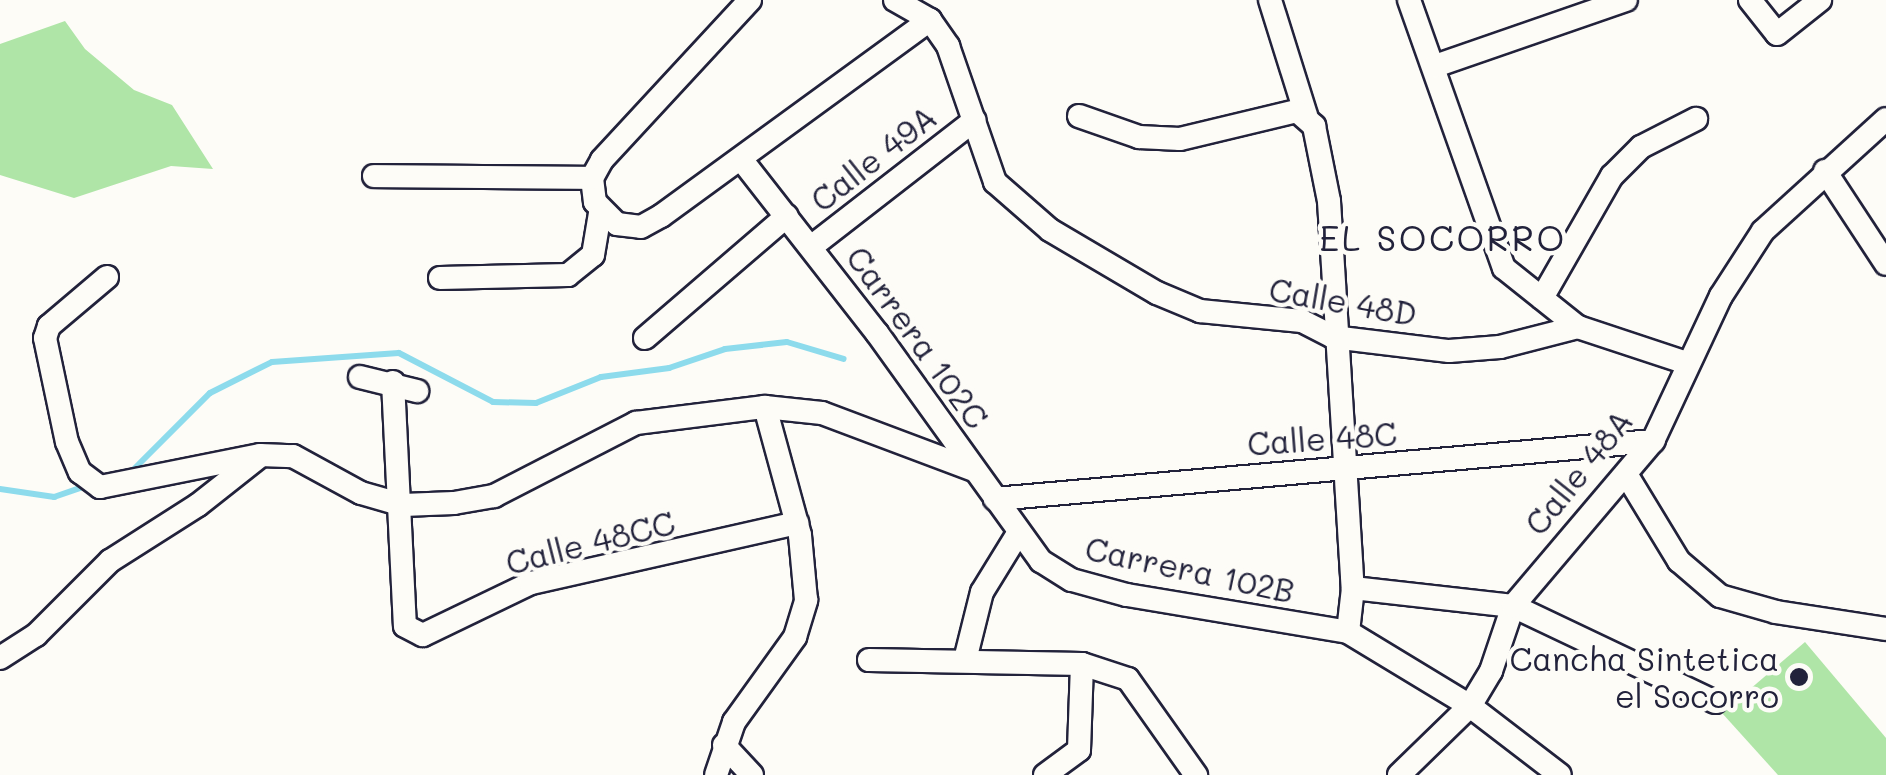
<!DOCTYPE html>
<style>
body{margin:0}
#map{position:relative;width:1886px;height:775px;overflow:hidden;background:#fdfcf7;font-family:Mali,sans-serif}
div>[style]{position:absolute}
.green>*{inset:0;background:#afe5a7}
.stream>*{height:6px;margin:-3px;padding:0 3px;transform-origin:3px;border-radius:3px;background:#8ddbec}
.roads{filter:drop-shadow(2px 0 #22223b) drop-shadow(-2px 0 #22223b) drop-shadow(0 2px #22223b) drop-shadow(0 -2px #22223b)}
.minor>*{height:22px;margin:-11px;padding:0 11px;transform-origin:11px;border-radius:11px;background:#fdfcf7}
.dots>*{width:28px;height:28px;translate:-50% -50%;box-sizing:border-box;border:5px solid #fdfcf7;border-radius:50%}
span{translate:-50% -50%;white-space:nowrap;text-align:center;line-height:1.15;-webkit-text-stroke:9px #fdfcf7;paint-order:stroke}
.street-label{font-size:32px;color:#22223b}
.poi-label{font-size:32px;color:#22223b}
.right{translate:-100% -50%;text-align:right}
.neighbourhood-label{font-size:35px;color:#22223b;letter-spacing:2.5px}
</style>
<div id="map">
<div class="green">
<i style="clip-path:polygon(65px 21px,85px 49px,134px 90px,172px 105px,213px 169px,171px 166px,74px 198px,0 175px,0 44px)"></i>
<i style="clip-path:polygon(1805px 642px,1886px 738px,1886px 775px,1778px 775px,1722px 713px)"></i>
</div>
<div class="stream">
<i style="left:132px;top:471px;width:110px;rotate:-45deg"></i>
<i style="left:210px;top:393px;width:69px;rotate:-26.6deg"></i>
<i style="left:272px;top:362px;width:127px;rotate:-4.1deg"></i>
<i style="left:399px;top:353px;width:106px;rotate:27.5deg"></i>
<i style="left:493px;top:402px;width:43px;rotate:1.3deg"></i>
<i style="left:536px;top:403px;width:70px;rotate:-21.8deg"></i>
<i style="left:601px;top:377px;width:69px;rotate:-7.5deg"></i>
<i style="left:669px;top:368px;width:59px;rotate:-18.7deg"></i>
<i style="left:725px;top:349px;width:62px;rotate:-6.4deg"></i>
<i style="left:787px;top:342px;width:59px;rotate:16.6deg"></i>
<i style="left:0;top:489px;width:55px;rotate:8.4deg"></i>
<i style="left:54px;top:497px;width:34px;rotate:-19deg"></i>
</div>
<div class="roads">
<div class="minor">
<i style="left:750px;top:0;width:218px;rotate:132.8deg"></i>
<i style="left:602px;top:160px;width:21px;rotate:119deg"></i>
<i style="left:592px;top:178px;width:24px;rotate:83deg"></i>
<i style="left:595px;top:202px;width:31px;rotate:45deg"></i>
<i style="left:617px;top:224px;width:24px;rotate:7deg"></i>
<i style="left:641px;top:227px;width:23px;rotate:-29deg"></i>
<i style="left:661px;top:216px;width:333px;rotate:-36.1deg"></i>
<i style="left:895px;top:0;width:40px;rotate:29.7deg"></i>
<i style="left:930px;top:20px;width:32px;rotate:55deg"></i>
<i style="left:948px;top:46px;width:144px;rotate:70.9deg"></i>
<i style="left:995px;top:182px;width:73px;rotate:41.1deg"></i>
<i style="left:1050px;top:230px;width:124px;rotate:30.5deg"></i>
<i style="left:1157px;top:293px;width:47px;rotate:22.7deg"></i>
<i style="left:1200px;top:311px;width:102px;rotate:5.6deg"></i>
<i style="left:1302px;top:321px;width:35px;rotate:27deg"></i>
<i style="left:1333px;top:337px;width:117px;rotate:6.9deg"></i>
<i style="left:1449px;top:351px;width:51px;rotate:-4.5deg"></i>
<i style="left:1500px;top:347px;width:81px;rotate:-14.4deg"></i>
<i style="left:1270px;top:0;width:121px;rotate:72.6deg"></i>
<i style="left:1409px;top:0;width:284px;rotate:70.5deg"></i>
<i style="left:1504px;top:268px;width:95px;rotate:38.6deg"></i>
<i style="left:1578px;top:327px;width:115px;rotate:18.3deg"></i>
<i style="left:1750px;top:0;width:43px;rotate:51.5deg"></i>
<i style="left:1777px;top:34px;width:55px;rotate:-38.3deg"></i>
<i style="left:1435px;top:66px;width:202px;rotate:-19.1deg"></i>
<i style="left:1079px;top:116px;width:64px;rotate:19.3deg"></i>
<i style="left:1139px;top:137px;width:41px;rotate:2.8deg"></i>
<i style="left:1180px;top:139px;width:120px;rotate:-13.5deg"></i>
<i style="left:1297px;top:111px;width:23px;rotate:41deg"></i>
<i style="left:1314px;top:126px;width:76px;rotate:78.7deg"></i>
<i style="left:1329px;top:201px;width:388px;rotate:86.5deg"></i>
<i style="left:1353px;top:588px;width:44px;rotate:96.5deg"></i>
<i style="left:741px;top:159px;width:221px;rotate:52deg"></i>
<i style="left:877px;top:333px;width:281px;rotate:54.3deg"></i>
<i style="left:1041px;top:561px;width:36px;rotate:32deg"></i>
<i style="left:1072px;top:580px;width:57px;rotate:15.3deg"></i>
<i style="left:1127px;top:595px;width:224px;rotate:9.5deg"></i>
<i style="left:1348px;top:632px;width:143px;rotate:31.2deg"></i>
<i style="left:1470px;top:706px;width:113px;rotate:37.5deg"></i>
<i style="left:1825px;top:171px;width:111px;rotate:56.7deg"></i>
<i style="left:374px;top:176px;width:218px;rotate:0.5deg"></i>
<i style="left:811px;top:247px;width:207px;rotate:-37.8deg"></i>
<i style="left:107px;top:277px;width:76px;rotate:139.8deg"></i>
<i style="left:49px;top:326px;width:13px;rotate:108deg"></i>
<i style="left:45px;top:338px;width:106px;rotate:78.1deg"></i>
<i style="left:67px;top:442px;width:33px;rotate:67deg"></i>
<i style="left:80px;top:472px;width:25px;rotate:37deg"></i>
<i style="left:100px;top:487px;width:163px;rotate:-11.3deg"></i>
<i style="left:260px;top:455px;width:33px;rotate:2deg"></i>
<i style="left:293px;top:456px;width:77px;rotate:28.6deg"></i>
<i style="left:361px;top:493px;width:44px;rotate:15.9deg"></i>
<i style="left:403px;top:505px;width:51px;rotate:-2.2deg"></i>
<i style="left:454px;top:503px;width:41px;rotate:-9.9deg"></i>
<i style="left:494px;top:496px;width:160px;rotate:-27.2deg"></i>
<i style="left:636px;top:423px;width:130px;rotate:-7.1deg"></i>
<i style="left:765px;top:407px;width:57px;rotate:6deg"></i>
<i style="left:822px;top:413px;width:162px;rotate:20.6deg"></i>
<i style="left:440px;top:278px;width:128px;rotate:-1.3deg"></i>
<i style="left:568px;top:275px;width:32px;rotate:-39deg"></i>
<i style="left:593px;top:255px;width:43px;rotate:-80.5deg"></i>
<i style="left:1542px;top:298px;width:141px;rotate:-60.2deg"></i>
<i style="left:1612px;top:176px;width:41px;rotate:-45deg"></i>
<i style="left:1641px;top:147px;width:62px;rotate:-27deg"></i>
<i style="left:645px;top:338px;width:187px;rotate:-40.7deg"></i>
<i style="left:360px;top:377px;width:59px;rotate:13.8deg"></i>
<i style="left:393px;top:382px;width:244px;rotate:87.2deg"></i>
<i style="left:405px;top:626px;width:20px;rotate:27deg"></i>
<i style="left:423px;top:635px;width:120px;rotate:-25.7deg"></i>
<i style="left:531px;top:583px;width:273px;rotate:-12.7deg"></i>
<i style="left:1626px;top:474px;width:102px;rotate:58.7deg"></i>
<i style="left:1679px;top:561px;width:54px;rotate:40.5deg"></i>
<i style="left:1720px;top:596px;width:58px;rotate:15.9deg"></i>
<i style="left:1776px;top:612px;width:111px;rotate:8.8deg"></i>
<i style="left:995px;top:499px;width:661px;rotate:-5.04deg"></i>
<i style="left:1353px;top:588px;width:161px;rotate:6.4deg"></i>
<i style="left:1513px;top:606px;width:224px;rotate:25.4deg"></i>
<i style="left:0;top:658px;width:43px;rotate:-32.6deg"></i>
<i style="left:36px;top:635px;width:105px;rotate:-45deg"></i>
<i style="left:110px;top:561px;width:104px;rotate:-32.5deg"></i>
<i style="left:198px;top:505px;width:79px;rotate:-38.3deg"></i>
<i style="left:869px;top:660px;width:213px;rotate:1.1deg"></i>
<i style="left:1082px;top:664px;width:48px;rotate:18.1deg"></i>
<i style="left:1128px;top:679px;width:118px;rotate:54.7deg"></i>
<i style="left:965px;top:660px;width:70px;rotate:-76deg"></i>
<i style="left:982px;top:592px;width:67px;rotate:-58.4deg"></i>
<i style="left:724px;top:745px;width:41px;rotate:47deg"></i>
<i style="left:716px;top:775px;width:56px;rotate:-71.2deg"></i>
<i style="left:734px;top:722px;width:105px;rotate:-54.3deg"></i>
<i style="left:795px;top:637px;width:39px;rotate:-73deg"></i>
<i style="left:806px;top:600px;width:65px;rotate:-95.3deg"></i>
<i style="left:800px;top:535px;width:133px;rotate:-105.3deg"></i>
<i style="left:1045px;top:775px;width:42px;rotate:-36.3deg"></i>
<i style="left:1079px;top:750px;width:86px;rotate:-88deg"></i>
<i style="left:1399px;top:775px;width:99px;rotate:-44.2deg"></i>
<i style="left:1470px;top:706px;width:41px;rotate:-59deg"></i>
<i style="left:1491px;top:671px;width:69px;rotate:-71.3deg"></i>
<i style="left:1513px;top:606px;width:216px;rotate:-49.7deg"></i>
<i style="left:1653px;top:441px;width:160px;rotate:-64.9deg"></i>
<i style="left:1721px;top:296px;width:77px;rotate:-57.1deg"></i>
<i style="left:1763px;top:231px;width:166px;rotate:-42.3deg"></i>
</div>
</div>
<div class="dots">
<i style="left:1799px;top:677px;background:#22223b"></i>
</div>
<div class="street-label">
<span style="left:873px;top:158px;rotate:-38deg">Calle 49A</span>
<span style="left:1343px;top:301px;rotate:10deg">Calle 48D</span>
<span style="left:918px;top:337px;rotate:54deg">Carrera 102C</span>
<span style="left:1322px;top:438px;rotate:-4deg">Calle 48C</span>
<span style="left:1578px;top:472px;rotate:-51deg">Calle 48A</span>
<span style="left:590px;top:542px;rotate:-14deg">Calle 48CC</span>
<span style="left:1190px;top:569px;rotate:12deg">Carrera 102B</span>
</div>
<div class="poi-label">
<span class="right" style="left:1779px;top:677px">Cancha Sintetica<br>el Socorro</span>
</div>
<div class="neighbourhood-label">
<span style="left:1443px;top:237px">EL SOCORRO</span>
</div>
</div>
